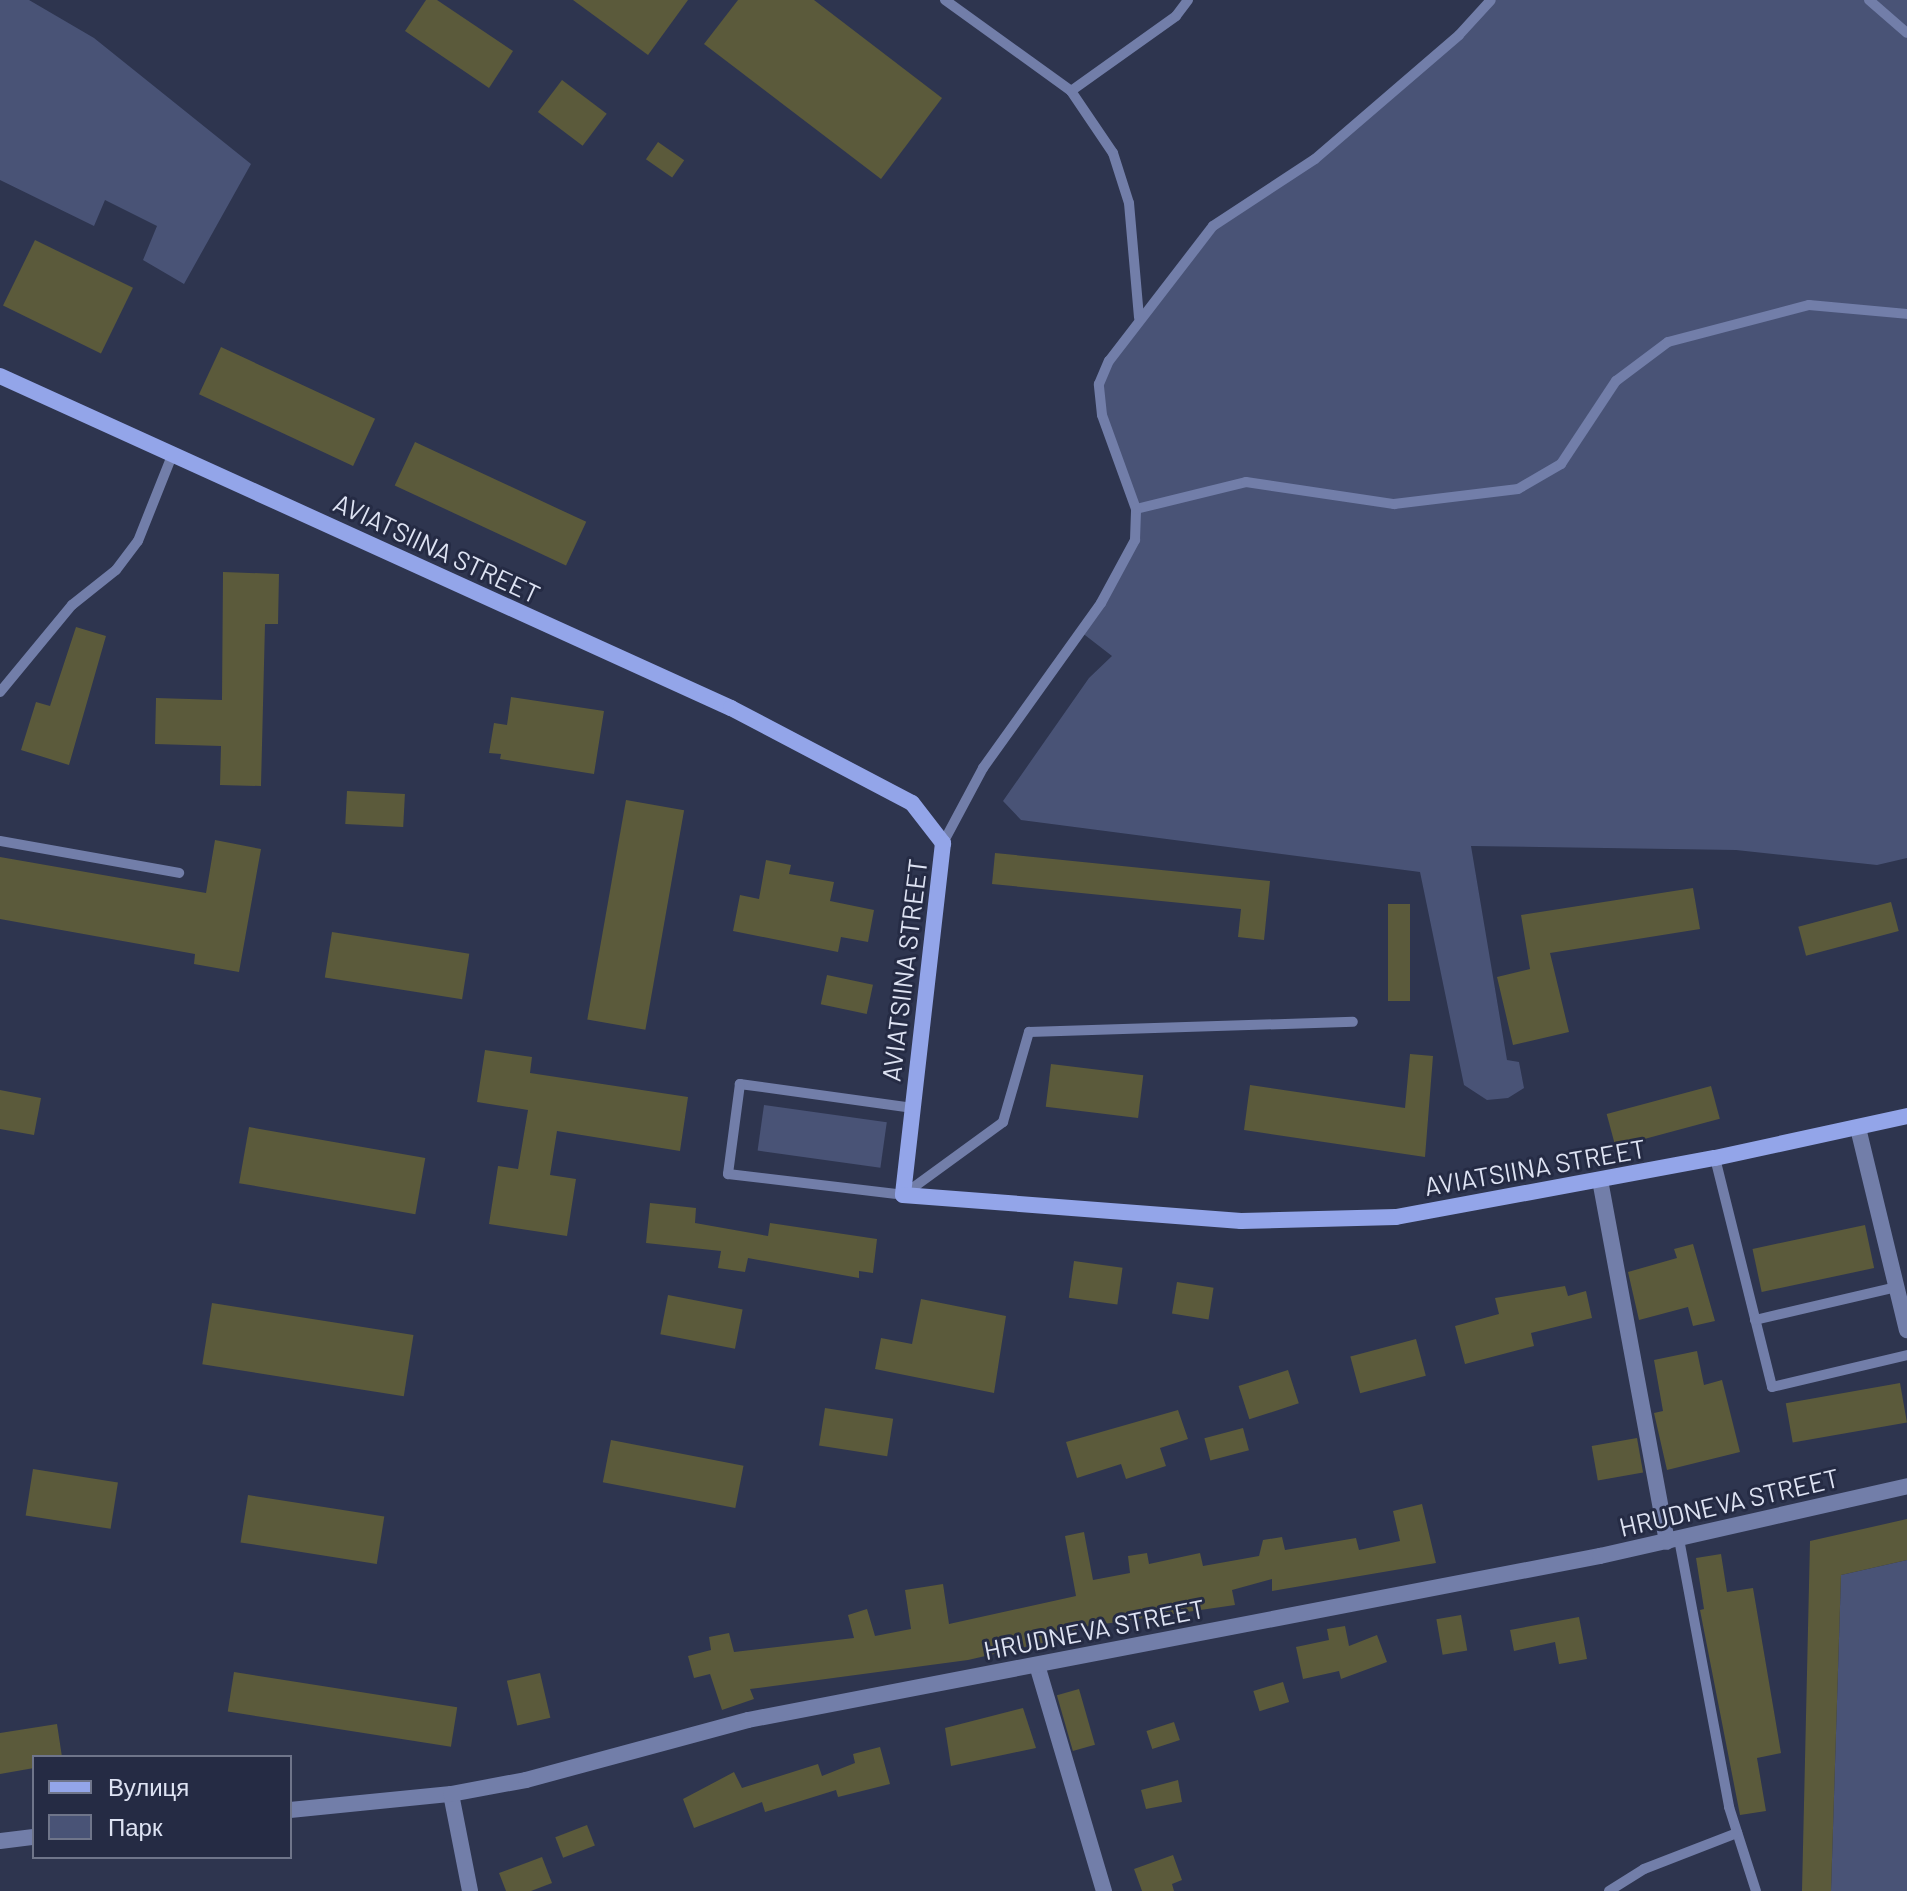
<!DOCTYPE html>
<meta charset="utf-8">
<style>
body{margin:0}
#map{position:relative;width:1907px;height:1891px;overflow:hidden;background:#2e354f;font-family:Barlow,sans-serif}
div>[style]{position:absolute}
.green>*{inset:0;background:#495376;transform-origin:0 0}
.building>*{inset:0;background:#5b5a3b;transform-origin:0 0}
.lane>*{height:10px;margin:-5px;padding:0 5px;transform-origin:5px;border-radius:5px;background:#727ea9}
.street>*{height:16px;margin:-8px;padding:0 8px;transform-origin:8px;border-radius:8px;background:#727ea9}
.secondary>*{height:16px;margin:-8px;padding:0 8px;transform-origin:8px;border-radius:8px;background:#93a5e9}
span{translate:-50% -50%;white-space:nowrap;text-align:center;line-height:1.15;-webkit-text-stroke:6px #252b44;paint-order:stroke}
.street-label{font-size:26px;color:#dee3f3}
.legend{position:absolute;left:32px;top:1755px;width:260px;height:104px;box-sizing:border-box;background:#252b44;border:2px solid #6f758a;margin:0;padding:10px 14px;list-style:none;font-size:24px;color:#dee3f3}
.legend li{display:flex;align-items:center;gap:16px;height:40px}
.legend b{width:40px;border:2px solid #6f758a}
</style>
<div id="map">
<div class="green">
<i style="clip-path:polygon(0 0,29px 0,94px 38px,251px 164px,184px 284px,143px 260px,157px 226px,105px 200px,94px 226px,0 180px)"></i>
<i style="clip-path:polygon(1491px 0,1907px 0,1907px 858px,1877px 865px,1736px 850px,1471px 846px,1507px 1060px,1519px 1062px,1524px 1088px,1508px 1098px,1487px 1100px,1464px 1085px,1420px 872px,1021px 820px,1003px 801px,1089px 678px,1112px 656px,1081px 632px,1135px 540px,1136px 510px,1123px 481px,1099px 384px,1109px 361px,1213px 226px,1315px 159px)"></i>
<i style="left:764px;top:1105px;width:124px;height:46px;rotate:8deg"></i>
<i style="clip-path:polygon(1907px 1560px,1907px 1891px,1831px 1891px,1841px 1575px)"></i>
</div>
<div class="building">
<i style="clip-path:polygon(426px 0,437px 0,513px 51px,489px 88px,405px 31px)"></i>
<i style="clip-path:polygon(573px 0,688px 0,648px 55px)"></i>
<i style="clip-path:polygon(738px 0,814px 0,942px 98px,881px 179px,704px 44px)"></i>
<i style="left:562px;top:80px;width:56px;height:40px;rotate:37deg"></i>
<i style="left:658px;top:142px;width:32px;height:21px;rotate:35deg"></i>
<i style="left:35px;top:240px;width:109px;height:73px;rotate:26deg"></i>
<i style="left:221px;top:347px;width:170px;height:52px;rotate:25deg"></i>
<i style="left:415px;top:442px;width:189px;height:48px;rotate:25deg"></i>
<i style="clip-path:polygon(223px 572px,279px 574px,278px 624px,265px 624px,261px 786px,220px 785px,221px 746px,155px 744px,156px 698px,222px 700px)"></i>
<i style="clip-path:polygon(76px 627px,106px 636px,69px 765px,21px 750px,36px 702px,50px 706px)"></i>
<i style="clip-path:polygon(511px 697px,604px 711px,594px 774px,500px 759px,501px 754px,489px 753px,494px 723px,507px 725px)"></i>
<i style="left:347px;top:791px;width:58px;height:33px;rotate:3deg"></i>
<i style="left:626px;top:800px;width:59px;height:223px;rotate:10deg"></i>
<i style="clip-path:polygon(215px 840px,261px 849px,239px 972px,194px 964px,195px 954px,0 919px,0 857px,206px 893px)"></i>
<i style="clip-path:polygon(995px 853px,1270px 881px,1264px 940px,1238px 937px,1241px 909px,992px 884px)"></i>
<i style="clip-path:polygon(766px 860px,791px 865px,789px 874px,834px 882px,830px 901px,874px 910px,868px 942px,841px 937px,838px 952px,733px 931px,740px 895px,759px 899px)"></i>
<i style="clip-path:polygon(1693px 888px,1700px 929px,1550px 953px,1569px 1032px,1513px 1045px,1497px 977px,1530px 969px,1521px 915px)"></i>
<i style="left:1891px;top:902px;width:30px;height:96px;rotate:75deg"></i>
<i style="left:1388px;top:904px;width:22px;height:97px"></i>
<i style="left:332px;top:932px;width:139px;height:46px;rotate:9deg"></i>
<i style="left:827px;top:975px;width:47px;height:30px;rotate:12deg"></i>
<i style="clip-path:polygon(485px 1050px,532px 1057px,530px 1073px,688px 1097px,680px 1151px,557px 1131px,550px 1175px,576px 1179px,567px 1236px,489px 1224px,498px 1166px,518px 1169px,528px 1110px,477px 1102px)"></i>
<i style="clip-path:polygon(1410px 1054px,1433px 1056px,1425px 1157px,1244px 1130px,1250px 1085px,1405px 1108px)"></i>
<i style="left:1051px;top:1064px;width:93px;height:43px;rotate:7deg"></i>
<i style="left:1711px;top:1086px;width:34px;height:108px;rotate:75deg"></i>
<i style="clip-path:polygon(0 1090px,41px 1098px,34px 1135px,0 1129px)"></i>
<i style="left:249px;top:1127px;width:179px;height:57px;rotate:10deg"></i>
<i style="clip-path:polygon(650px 1203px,696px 1208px,695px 1223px,768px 1236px,770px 1223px,877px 1239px,873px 1273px,859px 1271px,859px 1278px,748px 1258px,745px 1272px,718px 1268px,721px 1251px,646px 1243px)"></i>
<i style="left:1865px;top:1225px;width:44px;height:115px;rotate:78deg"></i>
<i style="clip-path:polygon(1693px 1244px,1715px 1321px,1693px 1326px,1688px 1307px,1639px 1320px,1628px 1272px,1677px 1258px,1674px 1249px)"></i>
<i style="left:1074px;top:1261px;width:49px;height:37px;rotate:8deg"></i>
<i style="left:1177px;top:1282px;width:37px;height:32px;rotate:9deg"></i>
<i style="clip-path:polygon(1565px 1286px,1568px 1296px,1586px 1291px,1592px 1318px,1531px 1333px,1534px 1346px,1465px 1364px,1455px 1326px,1499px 1314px,1495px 1298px)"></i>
<i style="left:668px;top:1295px;width:76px;height:40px;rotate:11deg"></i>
<i style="clip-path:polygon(921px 1299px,1006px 1316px,994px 1393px,875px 1369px,881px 1338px,912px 1344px)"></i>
<i style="left:212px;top:1303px;width:204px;height:62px;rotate:9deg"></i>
<i style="left:1416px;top:1339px;width:38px;height:68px;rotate:75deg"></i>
<i style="clip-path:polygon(1697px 1351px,1704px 1385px,1722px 1380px,1740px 1452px,1667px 1470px,1654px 1413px,1663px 1411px,1654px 1360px)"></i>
<i style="left:1288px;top:1370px;width:35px;height:52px;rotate:72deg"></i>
<i style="left:1900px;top:1383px;width:40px;height:116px;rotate:80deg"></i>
<i style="left:825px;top:1408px;width:69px;height:38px;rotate:9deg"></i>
<i style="clip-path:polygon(1178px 1410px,1188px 1439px,1160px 1448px,1166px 1466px,1126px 1479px,1121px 1464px,1077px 1478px,1066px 1442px)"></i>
<i style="left:1243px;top:1428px;width:23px;height:40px;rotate:75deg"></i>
<i style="left:1637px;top:1438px;width:35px;height:46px;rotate:80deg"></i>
<i style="left:611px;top:1440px;width:135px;height:43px;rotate:11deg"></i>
<i style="left:33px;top:1469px;width:86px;height:47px;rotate:9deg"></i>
<i style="left:248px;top:1495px;width:138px;height:48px;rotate:9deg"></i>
<i style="clip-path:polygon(1422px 1504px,1436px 1563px,1272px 1591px,1272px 1579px,1232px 1590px,1235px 1605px,1076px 1628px,1077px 1635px,968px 1660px,750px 1689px,754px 1699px,722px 1710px,710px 1674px,694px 1678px,688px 1656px,711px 1650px,709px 1637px,729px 1633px,734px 1652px,854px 1638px,848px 1615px,867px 1609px,875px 1636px,911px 1629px,905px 1590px,943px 1584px,949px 1624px,1076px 1596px,1065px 1536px,1084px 1532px,1093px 1580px,1130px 1573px,1128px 1556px,1147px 1553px,1149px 1564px,1200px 1553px,1203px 1566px,1259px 1556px,1263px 1540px,1282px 1537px,1285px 1550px,1356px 1538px,1359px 1550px,1400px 1541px,1393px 1511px)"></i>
<i style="clip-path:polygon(1907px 1519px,1907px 1560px,1841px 1575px,1831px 1891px,1802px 1891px,1810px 1541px)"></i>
<i style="clip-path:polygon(1721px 1554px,1727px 1592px,1753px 1588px,1781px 1753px,1757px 1758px,1766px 1811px,1740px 1815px,1700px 1610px,1704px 1609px,1696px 1558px)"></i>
<i style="left:1461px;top:1615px;width:36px;height:25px;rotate:80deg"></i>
<i style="clip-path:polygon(1579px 1617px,1587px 1659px,1559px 1664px,1555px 1642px,1514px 1651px,1510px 1630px)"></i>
<i style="clip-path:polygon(1345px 1626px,1349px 1646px,1377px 1635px,1387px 1662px,1341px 1679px,1339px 1671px,1303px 1679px,1296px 1647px,1329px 1640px,1327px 1629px)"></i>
<i style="left:234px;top:1672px;width:226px;height:40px;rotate:9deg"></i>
<i style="left:540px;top:1673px;width:46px;height:34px;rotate:77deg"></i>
<i style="left:1283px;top:1682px;width:21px;height:31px;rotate:73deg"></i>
<i style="left:1079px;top:1689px;width:58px;height:23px;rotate:74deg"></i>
<i style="clip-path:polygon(1023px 1708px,1036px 1748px,951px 1766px,945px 1728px)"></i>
<i style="left:1174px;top:1722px;width:19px;height:29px;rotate:72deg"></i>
<i style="clip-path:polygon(57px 1724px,62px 1757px,34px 1757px,34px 1768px,0 1774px,0 1733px)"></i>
<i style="clip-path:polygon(880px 1747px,890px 1784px,838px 1797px,836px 1790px,765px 1812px,762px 1802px,694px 1828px,683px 1799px,734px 1772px,742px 1788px,818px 1764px,822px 1776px,855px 1763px,853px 1754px)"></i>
<i style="clip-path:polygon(1178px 1780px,1182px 1802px,1146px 1809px,1141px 1790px)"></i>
<i style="left:587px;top:1825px;width:22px;height:34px;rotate:69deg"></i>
<i style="clip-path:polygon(1173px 1855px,1182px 1880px,1172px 1884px,1174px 1891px,1142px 1891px,1134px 1869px)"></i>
<i style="clip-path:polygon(542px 1857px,552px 1883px,531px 1891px,506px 1891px,499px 1873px)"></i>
</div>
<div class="lane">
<i style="left:945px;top:0;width:155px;rotate:35.8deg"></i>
<i style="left:1071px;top:91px;width:75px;rotate:55.9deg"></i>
<i style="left:1113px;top:153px;width:52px;rotate:72.3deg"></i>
<i style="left:1129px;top:203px;width:115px;rotate:85deg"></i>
<i style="left:1869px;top:0;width:50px;rotate:41deg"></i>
<i style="left:1071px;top:91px;width:129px;rotate:-35.5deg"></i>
<i style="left:1176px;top:16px;width:20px;rotate:-53deg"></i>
<i style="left:1136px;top:509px;width:113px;rotate:-13.8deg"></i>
<i style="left:1246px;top:482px;width:150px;rotate:8.5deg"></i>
<i style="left:1394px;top:504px;width:125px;rotate:-6.9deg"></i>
<i style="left:1518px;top:489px;width:50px;rotate:-30.2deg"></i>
<i style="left:1561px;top:464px;width:100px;rotate:-56.5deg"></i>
<i style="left:1616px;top:381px;width:65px;rotate:-36.9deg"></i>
<i style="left:1668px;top:342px;width:146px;rotate:-14.7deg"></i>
<i style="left:1809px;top:305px;width:98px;rotate:5.2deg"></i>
<i style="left:0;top:692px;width:113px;rotate:-50.4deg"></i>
<i style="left:72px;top:605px;width:56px;rotate:-38.5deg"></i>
<i style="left:116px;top:570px;width:36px;rotate:-53deg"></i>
<i style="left:138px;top:541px;width:95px;rotate:-68.3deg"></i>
<i style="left:0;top:841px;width:182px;rotate:10.1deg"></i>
<i style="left:943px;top:843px;width:85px;rotate:-61.9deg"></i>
<i style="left:983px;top:768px;width:203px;rotate:-54.4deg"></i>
<i style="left:1101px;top:603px;width:72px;rotate:-61.6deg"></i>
<i style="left:1135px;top:540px;width:31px;rotate:-88deg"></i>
<i style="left:1136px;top:509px;width:100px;rotate:-109.9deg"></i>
<i style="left:1102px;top:415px;width:31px;rotate:-96deg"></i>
<i style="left:1099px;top:384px;width:25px;rotate:-67deg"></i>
<i style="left:1109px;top:361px;width:170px;rotate:-52.4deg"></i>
<i style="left:1213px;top:226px;width:122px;rotate:-33.3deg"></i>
<i style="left:1315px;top:159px;width:190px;rotate:-40.7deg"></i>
<i style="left:1459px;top:35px;width:47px;rotate:-47.6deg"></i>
<i style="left:913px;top:1108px;width:175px;rotate:-172.1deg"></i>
<i style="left:740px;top:1084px;width:91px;rotate:97.6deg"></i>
<i style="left:728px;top:1174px;width:176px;rotate:6.8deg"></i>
<i style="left:903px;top:1195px;width:124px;rotate:-36.1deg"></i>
<i style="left:1003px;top:1122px;width:94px;rotate:-73.9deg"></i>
<i style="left:1029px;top:1032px;width:324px;rotate:-1.8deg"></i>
<i style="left:1715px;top:1158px;width:236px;rotate:76deg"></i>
<i style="left:1772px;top:1387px;width:139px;rotate:-13.3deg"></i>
<i style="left:1755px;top:1320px;width:146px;rotate:-13.1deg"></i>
<i style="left:1679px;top:1539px;width:273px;rotate:79.4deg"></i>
<i style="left:1729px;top:1807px;width:88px;rotate:72.2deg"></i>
<i style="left:1609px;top:1891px;width:41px;rotate:-32.2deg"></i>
<i style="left:1644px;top:1869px;width:100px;rotate:-21.2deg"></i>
</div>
<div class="street">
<i style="left:1858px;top:1128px;width:208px;rotate:76.4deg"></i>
<i style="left:1600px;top:1180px;width:368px;rotate:79.5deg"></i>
<i style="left:1037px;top:1665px;width:236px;rotate:73.5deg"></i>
<i style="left:451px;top:1794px;width:99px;rotate:78.9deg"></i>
<i style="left:290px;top:1810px;width:162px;rotate:-5.7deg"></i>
<i style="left:451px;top:1794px;width:76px;rotate:-10.6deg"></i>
<i style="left:526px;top:1780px;width:230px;rotate:-15.1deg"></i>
<i style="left:748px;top:1720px;width:868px;rotate:-10.9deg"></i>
<i style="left:1600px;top:1556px;width:315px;rotate:-12.8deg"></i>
<i style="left:0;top:1841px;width:34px;rotate:-7deg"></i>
</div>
<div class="secondary">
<i style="left:0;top:376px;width:803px;rotate:24.43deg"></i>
<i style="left:731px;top:708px;width:204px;rotate:27.7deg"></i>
<i style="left:912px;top:803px;width:51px;rotate:52.2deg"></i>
<i style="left:943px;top:843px;width:354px;rotate:96.5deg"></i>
<i style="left:903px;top:1195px;width:339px;rotate:4.4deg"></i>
<i style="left:1241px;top:1221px;width:155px;rotate:-1.5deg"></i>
<i style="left:1396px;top:1217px;width:324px;rotate:-10.5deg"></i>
<i style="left:1715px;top:1158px;width:197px;rotate:-12.3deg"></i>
</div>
<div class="street-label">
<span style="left:437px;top:548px;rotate:25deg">AVIATSIINA STREET</span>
<span style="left:904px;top:970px;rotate:-83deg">AVIATSIINA STREET</span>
<span style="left:1535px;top:1167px;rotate:-10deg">AVIATSIINA STREET</span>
<span style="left:1729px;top:1502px;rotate:-13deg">HRUDNEVA STREET</span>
<span style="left:1094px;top:1629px;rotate:-11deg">HRUDNEVA STREET</span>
</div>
<ul class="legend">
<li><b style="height:10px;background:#93a5e9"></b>Вулиця</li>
<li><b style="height:22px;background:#495376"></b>Парк</li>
</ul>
</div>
